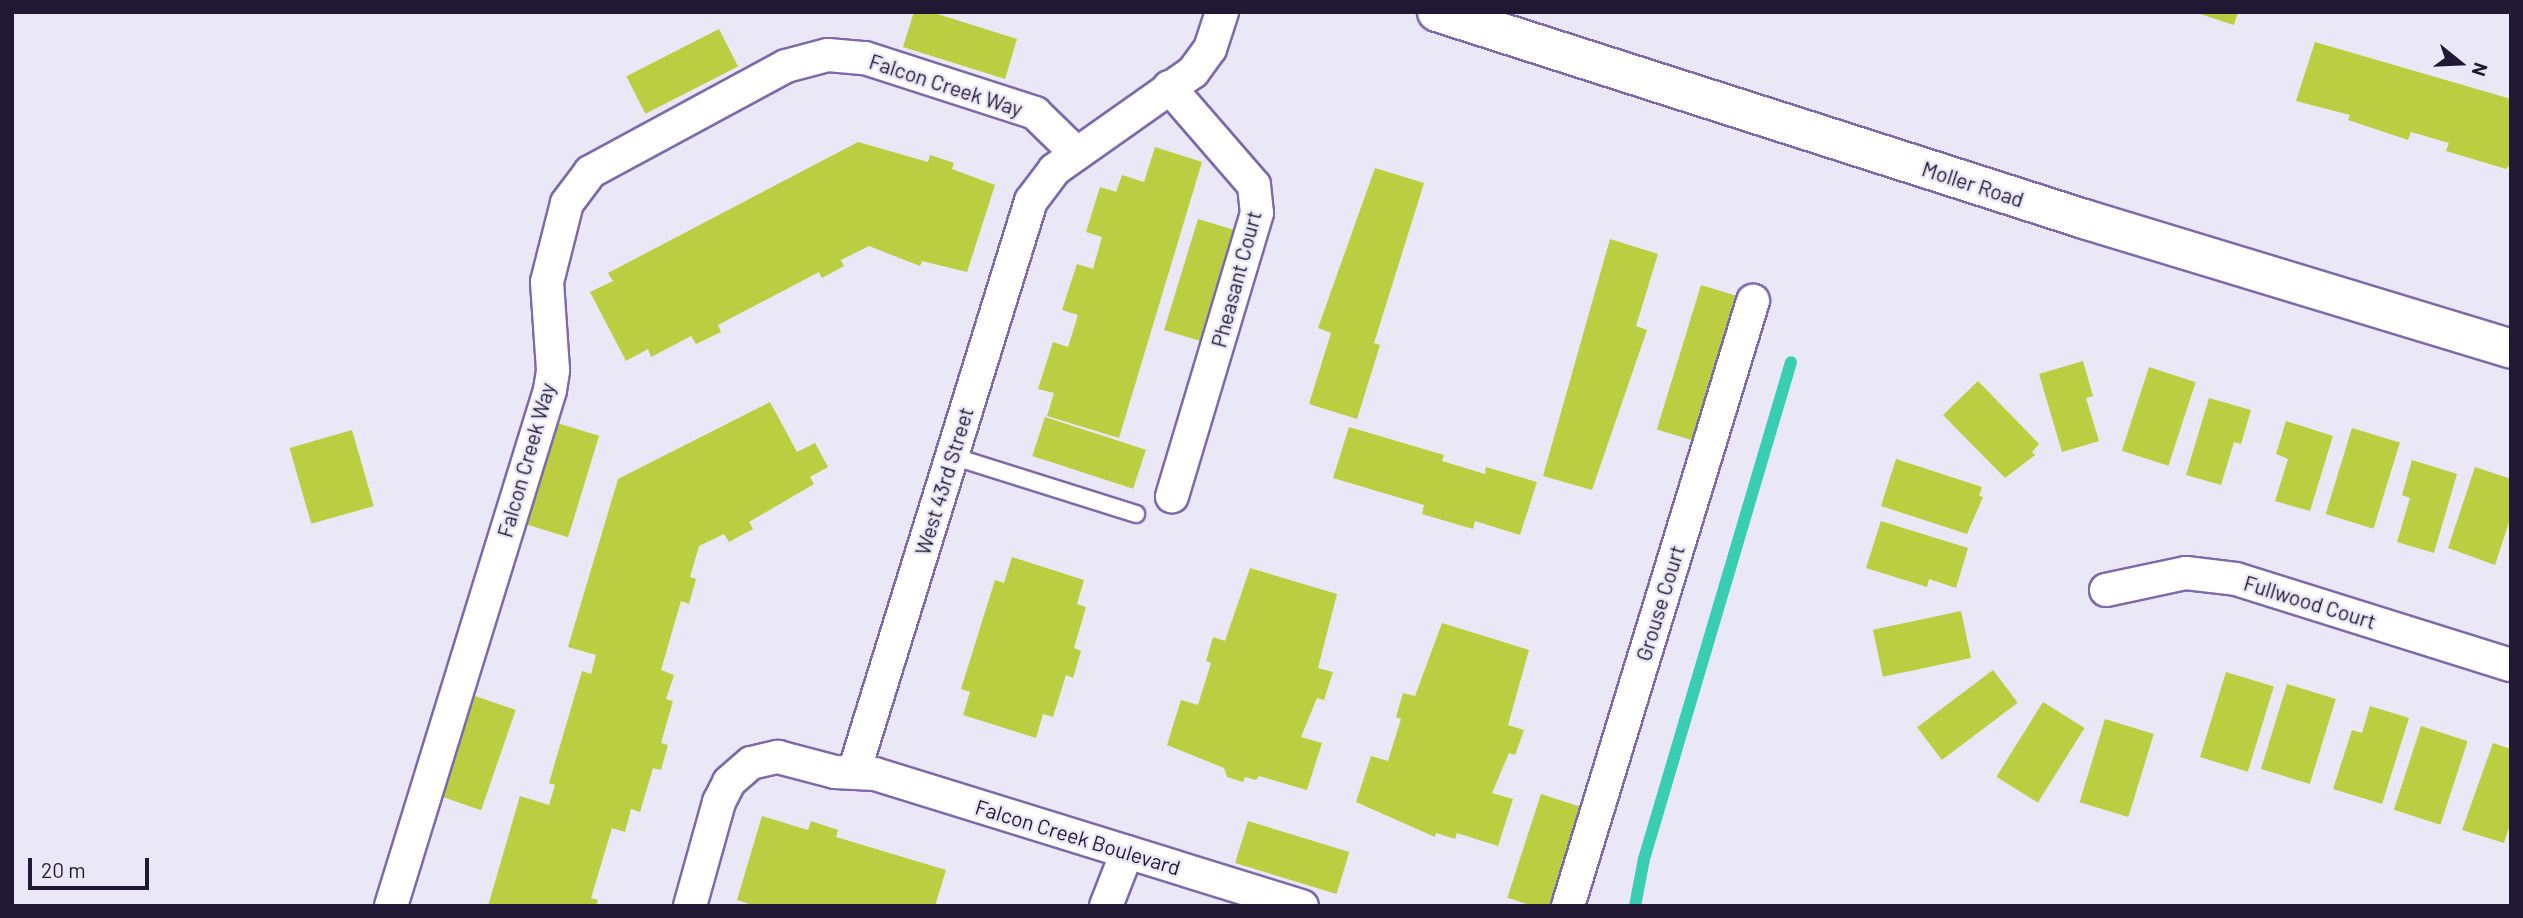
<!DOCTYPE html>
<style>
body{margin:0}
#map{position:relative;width:2523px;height:918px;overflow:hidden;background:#eae7f6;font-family:Barlow,sans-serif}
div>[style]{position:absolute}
.stream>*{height:12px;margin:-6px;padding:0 6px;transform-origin:6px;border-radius:6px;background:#39ceb2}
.building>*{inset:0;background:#bbce42;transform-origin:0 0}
.roads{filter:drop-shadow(2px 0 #7d6aaa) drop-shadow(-2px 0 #7d6aaa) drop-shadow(0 2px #7d6aaa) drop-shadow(0 -2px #7d6aaa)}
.service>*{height:16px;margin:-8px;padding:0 8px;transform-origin:8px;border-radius:8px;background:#fff}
.minor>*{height:32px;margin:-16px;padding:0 16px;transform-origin:16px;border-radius:16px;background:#fff}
.tertiary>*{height:38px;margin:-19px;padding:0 19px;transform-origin:19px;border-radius:19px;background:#fff}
span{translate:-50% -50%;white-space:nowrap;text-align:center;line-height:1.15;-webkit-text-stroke:5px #eae7f6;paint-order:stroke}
.street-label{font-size:21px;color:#211933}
.frame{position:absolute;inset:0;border:14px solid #211933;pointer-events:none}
.north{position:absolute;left:2425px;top:28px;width:70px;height:70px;-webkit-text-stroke:5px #eae7f6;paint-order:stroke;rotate:108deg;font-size:19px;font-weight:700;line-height:28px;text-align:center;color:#211933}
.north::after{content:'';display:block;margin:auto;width:24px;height:32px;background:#211933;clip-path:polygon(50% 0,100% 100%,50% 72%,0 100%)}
.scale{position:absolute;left:28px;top:858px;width:121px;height:32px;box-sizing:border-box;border:4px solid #211933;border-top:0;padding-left:9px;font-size:21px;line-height:24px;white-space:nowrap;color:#211933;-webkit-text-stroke:5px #eae7f6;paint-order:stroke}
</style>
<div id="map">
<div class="stream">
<i style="left:1635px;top:906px;width:48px;rotate:-79.2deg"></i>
<i style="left:1644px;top:859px;width:518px;rotate:-73.52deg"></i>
</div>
<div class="building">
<i style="clip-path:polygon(914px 12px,931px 12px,1017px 39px,1005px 79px,903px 47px)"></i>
<i style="clip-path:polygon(2194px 12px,2238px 12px,2234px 25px)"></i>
<i style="left:719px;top:29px;width:42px;height:104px;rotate:63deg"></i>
<i style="clip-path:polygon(2315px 42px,2511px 99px,2511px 163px,2506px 169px,2446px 151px,2449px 143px,2411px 132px,2408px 140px,2348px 120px,2350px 115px,2296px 101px)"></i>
<i style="clip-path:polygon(858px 142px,928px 162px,930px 155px,954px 163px,952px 169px,995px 185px,967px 272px,922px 261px,920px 266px,869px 246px,841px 260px,844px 266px,822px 278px,819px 272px,718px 325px,721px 332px,696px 344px,691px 336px,651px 357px,648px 349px,626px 361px,590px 292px,613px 281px,608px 273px)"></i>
<i style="clip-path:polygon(1155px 147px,1202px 162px,1119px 438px,1047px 416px,1054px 393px,1038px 389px,1053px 342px,1068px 347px,1078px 315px,1062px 310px,1077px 264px,1093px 269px,1102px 237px,1086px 232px,1100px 187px,1116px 192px,1122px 175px,1144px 182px)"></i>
<i style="clip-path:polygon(1375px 168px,1424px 183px,1374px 343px,1380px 345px,1357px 419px,1309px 404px,1331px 333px,1318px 328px)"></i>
<i style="left:1198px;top:219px;width:37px;height:116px;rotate:17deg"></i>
<i style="clip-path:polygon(1610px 239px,1658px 254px,1636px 326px,1647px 330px,1592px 490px,1543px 476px)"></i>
<i style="left:1701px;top:285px;width:37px;height:151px;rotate:17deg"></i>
<i style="clip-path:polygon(2083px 361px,2093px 396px,2086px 398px,2099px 441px,2062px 452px,2039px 374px)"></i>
<i style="left:2149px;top:367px;width:49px;height:88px;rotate:18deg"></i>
<i style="clip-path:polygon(1978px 381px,2039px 444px,2032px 452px,2035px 455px,2005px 478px,1943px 415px)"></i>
<i style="clip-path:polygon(2209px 398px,2251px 410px,2241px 444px,2234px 442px,2221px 485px,2186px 475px)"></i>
<i style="clip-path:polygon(770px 402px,797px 452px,815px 443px,828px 467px,810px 477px,814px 484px,749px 522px,753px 529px,729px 542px,724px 534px,699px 546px,690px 577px,696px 579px,689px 604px,681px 601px,661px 670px,674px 675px,666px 699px,673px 701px,661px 743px,668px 745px,661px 770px,653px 768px,640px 812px,631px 809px,625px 832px,612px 828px,591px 898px,598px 900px,596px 906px,488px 906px,520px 796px,549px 805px,555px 785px,549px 783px,582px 671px,591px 674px,596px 655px,568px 647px,618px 479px)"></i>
<i style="left:1045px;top:417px;width:106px;height:41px;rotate:18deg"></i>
<i style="clip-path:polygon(2286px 421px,2333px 436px,2310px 511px,2275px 501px,2288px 459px,2276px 454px)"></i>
<i style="left:557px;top:423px;width:44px;height:106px;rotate:17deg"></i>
<i style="clip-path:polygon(1349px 427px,1444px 455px,1442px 461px,1485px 474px,1486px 467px,1537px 482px,1520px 535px,1475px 521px,1473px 529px,1422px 514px,1424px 505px,1333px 478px)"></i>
<i style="left:2352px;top:428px;width:50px;height:90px;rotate:17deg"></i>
<i style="left:352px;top:430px;width:79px;height:65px;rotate:74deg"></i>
<i style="clip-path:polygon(1896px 459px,1982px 487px,1979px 496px,1983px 497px,1967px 534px,1881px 506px)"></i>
<i style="clip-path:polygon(2412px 460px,2457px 474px,2434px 553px,2397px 542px,2410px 498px,2402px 495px)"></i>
<i style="clip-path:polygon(2475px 467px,2511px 479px,2511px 516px,2495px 565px,2448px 548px)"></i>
<i style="clip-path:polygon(1881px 521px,1968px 548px,1956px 588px,1929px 579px,1927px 587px,1866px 568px)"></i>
<i style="clip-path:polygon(1012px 557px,1084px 580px,1077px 604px,1086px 607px,1074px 648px,1081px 651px,1073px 678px,1066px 675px,1053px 717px,1043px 714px,1036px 738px,963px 715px,970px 692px,961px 689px,995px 580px,1004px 583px)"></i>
<i style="clip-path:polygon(1250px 568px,1337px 594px,1318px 668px,1333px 672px,1324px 700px,1317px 698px,1301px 737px,1322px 743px,1307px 790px,1259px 776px,1256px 780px,1245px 777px,1243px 782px,1227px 777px,1224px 768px,1167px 745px,1181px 700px,1198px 705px,1211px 663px,1206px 661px,1213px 637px,1225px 641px)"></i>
<i style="left:1961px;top:611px;width:48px;height:90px;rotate:78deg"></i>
<i style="clip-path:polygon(1442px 623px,1529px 650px,1508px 725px,1524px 730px,1515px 755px,1509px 753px,1492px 793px,1513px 799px,1498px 846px,1457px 833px,1455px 839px,1436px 833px,1435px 837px,1356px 802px,1371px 756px,1388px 761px,1401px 719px,1396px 717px,1403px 693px,1415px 696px)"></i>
<i style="left:1993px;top:670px;width:41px;height:95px;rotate:53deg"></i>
<i style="left:2226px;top:672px;width:50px;height:89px;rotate:17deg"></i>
<i style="left:2287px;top:684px;width:51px;height:89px;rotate:17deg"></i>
<i style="left:475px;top:696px;width:43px;height:106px;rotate:19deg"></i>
<i style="left:2043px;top:702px;width:49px;height:88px;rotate:32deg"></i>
<i style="clip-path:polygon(2370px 706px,2409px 718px,2382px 804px,2333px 789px,2352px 730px,2362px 733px)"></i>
<i style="left:2105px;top:719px;width:51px;height:87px;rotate:17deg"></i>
<i style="left:2421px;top:726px;width:49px;height:88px;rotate:18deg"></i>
<i style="clip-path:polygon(2493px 743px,2511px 749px,2511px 821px,2504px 843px,2462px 830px)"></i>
<i style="left:1541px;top:794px;width:42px;height:109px;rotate:18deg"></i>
<i style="clip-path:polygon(762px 816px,808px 830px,811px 821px,838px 830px,836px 837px,946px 870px,935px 906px,755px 906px,737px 900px)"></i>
<i style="left:1248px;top:821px;width:106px;height:44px;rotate:17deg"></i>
</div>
<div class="roads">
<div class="service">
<i style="left:952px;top:456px;width:193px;rotate:17.5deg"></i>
</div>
<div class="minor">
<i style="left:1169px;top:87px;width:130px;rotate:49.1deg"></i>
<i style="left:1254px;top:185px;width:28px;rotate:84deg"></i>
<i style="left:1257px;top:213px;width:296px;rotate:106.7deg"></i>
<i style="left:2106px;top:590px;width:82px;rotate:-12deg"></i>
<i style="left:2186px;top:573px;width:50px;rotate:6.8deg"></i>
<i style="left:2236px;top:579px;width:288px;rotate:17.4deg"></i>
<i style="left:854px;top:772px;width:598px;rotate:-72.78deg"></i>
<i style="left:1031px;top:201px;width:39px;rotate:-53deg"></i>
<i style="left:1054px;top:170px;width:170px;rotate:-35.2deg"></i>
<i style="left:1193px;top:72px;width:29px;rotate:-54deg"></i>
<i style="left:1210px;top:49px;width:39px;rotate:-72deg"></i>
<i style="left:391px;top:906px;width:540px;rotate:-72.87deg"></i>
<i style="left:550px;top:390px;width:20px;rotate:-81deg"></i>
<i style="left:553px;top:370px;width:88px;rotate:-93.9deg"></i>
<i style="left:547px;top:282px;width:81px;rotate:-75.8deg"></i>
<i style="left:567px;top:203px;width:39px;rotate:-53deg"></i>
<i style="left:590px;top:172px;width:223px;rotate:-28.4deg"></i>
<i style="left:786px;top:66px;width:43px;rotate:-14.7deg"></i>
<i style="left:828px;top:55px;width:37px;rotate:5deg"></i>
<i style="left:865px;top:58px;width:179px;rotate:17.9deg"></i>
<i style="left:1035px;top:113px;width:57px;rotate:44.3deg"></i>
<i style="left:690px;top:906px;width:108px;rotate:-74.4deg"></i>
<i style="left:719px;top:802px;width:22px;rotate:-63deg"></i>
<i style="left:729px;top:782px;width:29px;rotate:-41deg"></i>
<i style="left:751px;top:763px;width:28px;rotate:-13deg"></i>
<i style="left:778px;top:757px;width:59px;rotate:14.7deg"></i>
<i style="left:835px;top:772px;width:40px;rotate:2.9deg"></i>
<i style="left:875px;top:774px;width:447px;rotate:17.2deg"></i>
<i style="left:1106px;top:906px;width:58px;rotate:-68.7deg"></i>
<i style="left:1568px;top:906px;width:633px;rotate:-73deg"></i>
</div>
<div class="tertiary">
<i style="left:1437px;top:12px;width:679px;rotate:17.74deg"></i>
<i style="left:2084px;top:219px;width:446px;rotate:16.9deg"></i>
</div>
</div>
<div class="street-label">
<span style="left:946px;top:85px;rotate:18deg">Falcon Creek Way</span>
<span style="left:1973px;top:184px;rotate:18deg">Moller Road</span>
<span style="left:1236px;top:279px;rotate:-75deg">Pheasant Court</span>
<span style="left:526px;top:460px;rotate:-74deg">Falcon Creek Way</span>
<span style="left:944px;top:481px;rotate:-73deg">West 43rd Street</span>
<span style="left:2310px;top:602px;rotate:17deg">Fullwood Court</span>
<span style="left:1660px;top:603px;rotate:-73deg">Grouse Court</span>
<span style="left:1078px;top:837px;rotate:17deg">Falcon Creek Boulevard</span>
</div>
<div class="frame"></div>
<div class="north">N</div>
<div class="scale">20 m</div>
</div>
